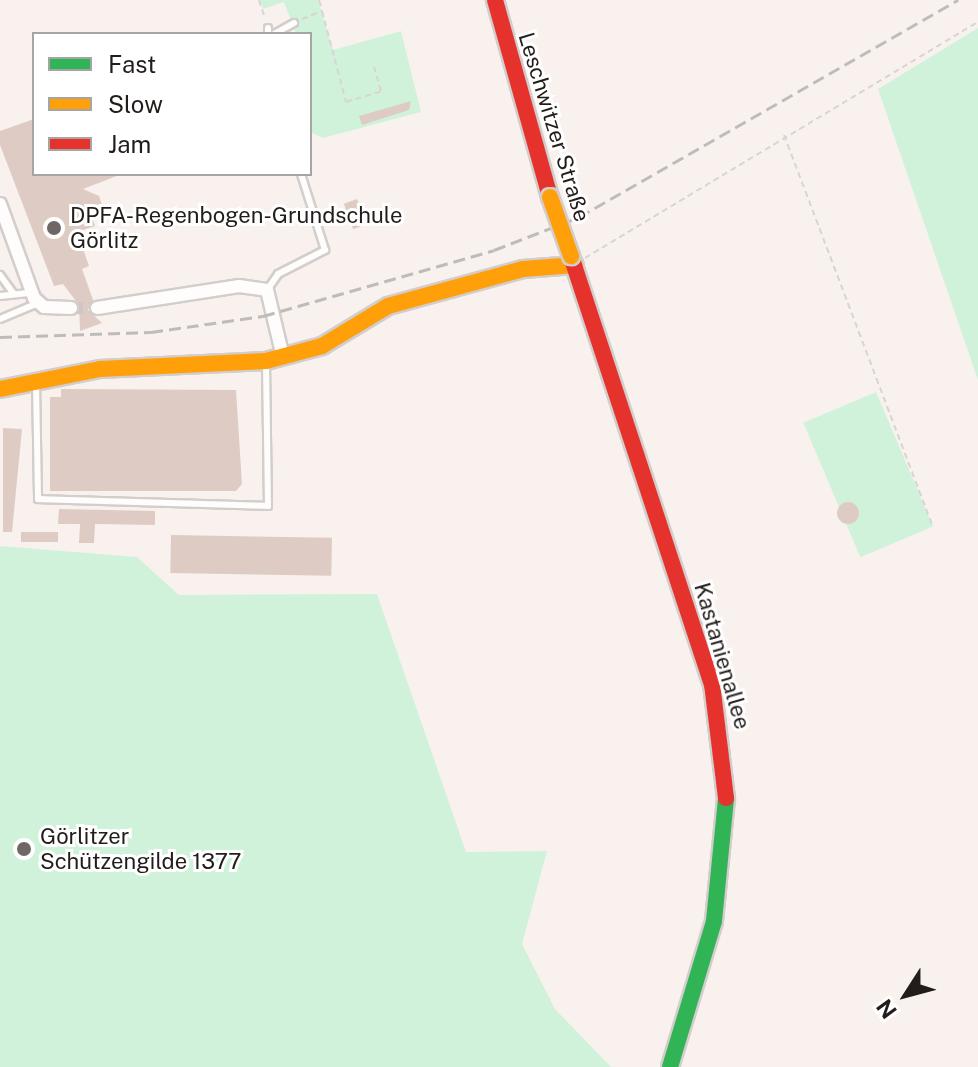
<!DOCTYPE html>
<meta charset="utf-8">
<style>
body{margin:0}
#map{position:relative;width:978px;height:1067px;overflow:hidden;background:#f9f1ee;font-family:"Public Sans",sans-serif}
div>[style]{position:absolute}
.green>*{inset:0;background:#d0f2da;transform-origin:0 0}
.building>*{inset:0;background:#deccc4;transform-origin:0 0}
.round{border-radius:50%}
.street-tunnel>*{height:12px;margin-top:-6px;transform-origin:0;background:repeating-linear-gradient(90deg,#cec7c4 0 12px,transparent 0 18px)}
.path>*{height:2px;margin-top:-1px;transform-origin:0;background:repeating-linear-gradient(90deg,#d7d5d4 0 6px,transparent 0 10px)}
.roads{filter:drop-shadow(2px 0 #d3cdcb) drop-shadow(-2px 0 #d3cdcb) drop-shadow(0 2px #d3cdcb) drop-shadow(0 -2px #d3cdcb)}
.lane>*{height:6px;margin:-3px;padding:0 3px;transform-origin:3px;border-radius:3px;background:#fefdfc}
.street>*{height:12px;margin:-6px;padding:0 6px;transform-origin:6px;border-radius:6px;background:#fefdfc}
.fast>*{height:16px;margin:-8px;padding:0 8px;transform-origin:8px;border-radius:8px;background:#30b455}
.slow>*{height:16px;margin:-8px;padding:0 8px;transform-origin:8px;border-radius:8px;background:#ff9f0a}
.jam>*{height:16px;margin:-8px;padding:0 8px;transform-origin:8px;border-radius:8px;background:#e5322d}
.rail>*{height:3px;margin-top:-1.5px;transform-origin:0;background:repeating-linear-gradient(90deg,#bebbbb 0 12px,transparent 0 18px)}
.bridges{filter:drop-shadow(2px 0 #d3cdcb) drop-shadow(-2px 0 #d3cdcb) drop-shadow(0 2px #d3cdcb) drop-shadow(0 -2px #d3cdcb)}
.slow-bridge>*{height:16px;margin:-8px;padding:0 8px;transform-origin:8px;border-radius:8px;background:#ff9f0a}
.dots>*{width:22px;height:22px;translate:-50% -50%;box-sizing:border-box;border:4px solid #fff;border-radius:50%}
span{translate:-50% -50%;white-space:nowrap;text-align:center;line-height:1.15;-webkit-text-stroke:6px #fff;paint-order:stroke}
.street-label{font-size:22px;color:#221d1b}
.poi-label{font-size:22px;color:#221d1b}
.left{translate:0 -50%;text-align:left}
.legend{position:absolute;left:32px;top:32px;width:280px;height:144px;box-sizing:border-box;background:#fff;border:2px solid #a7a5a4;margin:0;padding:10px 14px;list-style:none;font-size:24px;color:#221d1b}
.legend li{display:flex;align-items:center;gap:16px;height:40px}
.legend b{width:40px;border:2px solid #a7a5a4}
.north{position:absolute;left:866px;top:955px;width:80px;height:80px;-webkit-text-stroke:6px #fff;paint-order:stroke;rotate:234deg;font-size:22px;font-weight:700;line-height:32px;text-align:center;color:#221d1b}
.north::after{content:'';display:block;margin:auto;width:28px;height:36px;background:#221d1b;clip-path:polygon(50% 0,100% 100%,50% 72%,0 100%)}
</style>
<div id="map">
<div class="green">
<i style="clip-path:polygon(260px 0,318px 0,333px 50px,401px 31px,421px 112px,323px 138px,310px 132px,310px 34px,296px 34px,284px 2px,263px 9px)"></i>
<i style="clip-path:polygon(978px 28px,978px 380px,878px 89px)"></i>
<i style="left:876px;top:392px;width:146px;height:79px;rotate:67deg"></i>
<i style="clip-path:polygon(0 546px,137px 557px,179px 595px,377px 594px,466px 852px,547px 851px,522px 944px,555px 1009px,611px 1067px,0 1067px)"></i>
</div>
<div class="building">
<i style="clip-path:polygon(411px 101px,409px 110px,362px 125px,359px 116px)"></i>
<i style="clip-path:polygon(34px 119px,34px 174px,122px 174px,83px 189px,99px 196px,103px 208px,90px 212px,95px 226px,77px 232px,89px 266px,82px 269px,93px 300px,88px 310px,102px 323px,80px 331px,79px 305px,63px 284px,54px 286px,0 145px,0 131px)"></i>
<i style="left:357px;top:199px;width:27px;height:14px;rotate:70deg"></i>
<i style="clip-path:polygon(61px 389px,236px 390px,242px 484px,236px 491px,50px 491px,50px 397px,61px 397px)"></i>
<i style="clip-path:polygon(3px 428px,22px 429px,12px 532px,3px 532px)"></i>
<i class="round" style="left:837px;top:502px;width:22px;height:22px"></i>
<i style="clip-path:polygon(59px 509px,155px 511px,155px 525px,95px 524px,94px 543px,79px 543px,80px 524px,58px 524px)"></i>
<i style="left:21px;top:532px;width:37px;height:10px"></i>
<i style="left:171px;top:535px;width:161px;height:38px;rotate:1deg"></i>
</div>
<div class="street-tunnel">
<i style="left:71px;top:308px;width:26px"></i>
</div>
<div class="path">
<i style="left:259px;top:0;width:20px;rotate:72deg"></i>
<i style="left:319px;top:0;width:10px;rotate:73deg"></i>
<i style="left:302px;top:19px;width:22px;rotate:-22deg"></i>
<i style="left:322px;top:11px;width:94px;rotate:75.2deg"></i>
<i style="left:346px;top:102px;width:37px;rotate:-17deg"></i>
<i style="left:381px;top:91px;width:25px;rotate:-106deg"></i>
<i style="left:784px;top:135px;width:416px;rotate:69.2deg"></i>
<i style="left:585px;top:258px;width:458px;rotate:-31deg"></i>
</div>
<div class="roads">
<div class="lane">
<i style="left:268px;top:34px;width:6px;rotate:-90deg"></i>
<i style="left:274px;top:34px;width:23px;rotate:-29deg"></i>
<i style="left:0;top:275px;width:22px;rotate:54deg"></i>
<i style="left:267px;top:290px;width:19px;rotate:-55deg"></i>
<i style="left:278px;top:274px;width:53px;rotate:-27.1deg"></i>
<i style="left:325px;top:250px;width:80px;rotate:-107.5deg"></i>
<i style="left:0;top:296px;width:31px;rotate:-6deg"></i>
<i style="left:0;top:319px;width:41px;rotate:-22.8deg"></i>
<i style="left:36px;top:382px;width:117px;rotate:89deg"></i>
<i style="left:38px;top:499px;width:230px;rotate:1.7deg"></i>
<i style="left:268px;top:506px;width:145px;rotate:-90.8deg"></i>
</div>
<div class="street">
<i style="left:0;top:204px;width:100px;rotate:70.1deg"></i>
<i style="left:34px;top:298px;width:13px;rotate:42deg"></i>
<i style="left:44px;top:307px;width:27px;rotate:2deg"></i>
<i style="left:97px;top:308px;width:144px;rotate:-8.8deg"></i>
<i style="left:239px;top:286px;width:28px;rotate:8deg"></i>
<i style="left:267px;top:290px;width:65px;rotate:76.6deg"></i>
</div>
<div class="fast">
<i style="left:670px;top:1067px;width:152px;rotate:-73.2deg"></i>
<i style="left:714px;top:921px;width:124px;rotate:-84.4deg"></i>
</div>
<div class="slow">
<i style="left:0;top:389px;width:102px;rotate:-11.3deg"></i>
<i style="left:100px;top:369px;width:166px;rotate:-2.8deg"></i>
<i style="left:266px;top:361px;width:58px;rotate:-15deg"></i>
<i style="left:322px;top:346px;width:77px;rotate:-31.2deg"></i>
<i style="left:388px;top:306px;width:140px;rotate:-15.3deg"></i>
<i style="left:523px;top:269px;width:52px;rotate:-4.4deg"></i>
</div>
<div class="jam">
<i style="left:495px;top:0;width:205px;rotate:74.4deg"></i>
<i style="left:571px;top:256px;width:451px;rotate:71.8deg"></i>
<i style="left:712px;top:684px;width:115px;rotate:83deg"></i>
</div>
</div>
<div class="rail">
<i style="left:0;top:337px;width:151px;rotate:-1.9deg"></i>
<i style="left:151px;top:332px;width:113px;rotate:-8.1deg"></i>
<i style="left:263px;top:316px;width:240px;rotate:-15.9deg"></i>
<i style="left:494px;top:250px;width:91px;rotate:-21.2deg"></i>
<i style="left:579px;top:217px;width:437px;rotate:-29.8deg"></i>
</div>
<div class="bridges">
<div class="slow-bridge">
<i style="left:550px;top:197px;width:63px;rotate:70.4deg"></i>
</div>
</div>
<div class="dots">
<i style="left:54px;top:228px;background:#6d6765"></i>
<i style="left:24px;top:849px;background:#6d6765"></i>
</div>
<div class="street-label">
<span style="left:554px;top:127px;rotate:73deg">Leschwitzer Straße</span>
<span style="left:722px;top:656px;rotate:74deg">Kastanienallee</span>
</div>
<div class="poi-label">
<span class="left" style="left:70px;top:228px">DPFA-Regenbogen-Grundschule<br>Görlitz</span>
<span class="left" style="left:40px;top:849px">Görlitzer<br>Schützengilde 1377</span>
</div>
<ul class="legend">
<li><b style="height:10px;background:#30b455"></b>Fast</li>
<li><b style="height:10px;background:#ff9f0a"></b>Slow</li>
<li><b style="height:10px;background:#e5322d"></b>Jam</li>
</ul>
<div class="north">N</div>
</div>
